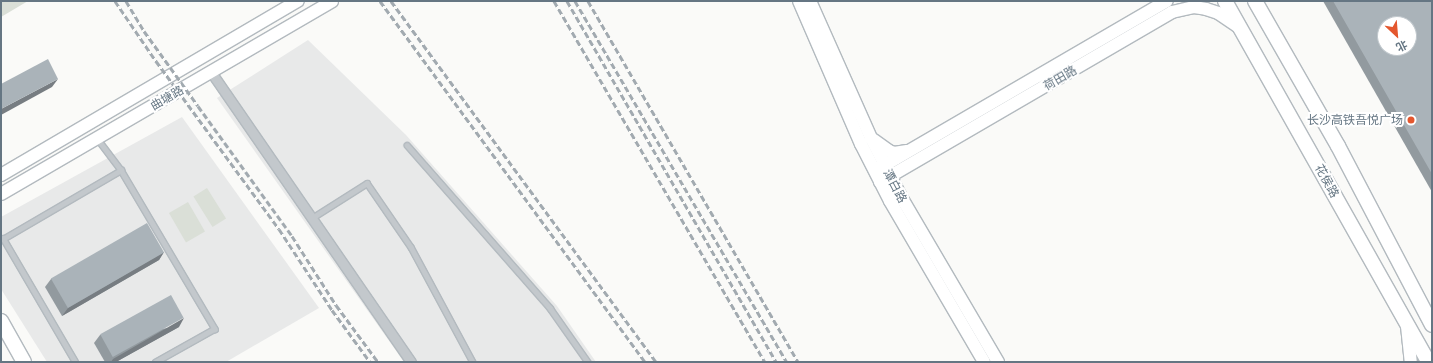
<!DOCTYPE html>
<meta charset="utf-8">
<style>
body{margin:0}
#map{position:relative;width:1433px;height:363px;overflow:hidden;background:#fafaf8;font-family:"PT Sans","Noto Sans SC",sans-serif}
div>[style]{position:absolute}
.built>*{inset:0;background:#e8e9e9}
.green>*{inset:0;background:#dadfd7;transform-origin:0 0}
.roads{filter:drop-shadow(1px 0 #b3babf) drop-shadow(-1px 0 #b3babf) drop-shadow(0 1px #b3babf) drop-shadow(0 -1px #b3babf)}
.lane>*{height:4.5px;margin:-2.25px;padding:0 2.25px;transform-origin:2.25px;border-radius:2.25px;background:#c3c8cc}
.street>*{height:9px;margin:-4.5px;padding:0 4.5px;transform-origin:4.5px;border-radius:4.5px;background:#c3c8cc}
.secondary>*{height:12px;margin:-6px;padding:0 6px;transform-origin:6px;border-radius:6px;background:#fff}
.primary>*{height:14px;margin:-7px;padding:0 7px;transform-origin:7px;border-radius:7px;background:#fff}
.rail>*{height:3px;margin-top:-1.5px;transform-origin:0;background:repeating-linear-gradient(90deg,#a2aab0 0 6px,transparent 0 9px)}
.wall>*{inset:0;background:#929a9f}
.shaded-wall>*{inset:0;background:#777d82}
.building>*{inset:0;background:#aab3b9;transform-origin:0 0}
.dots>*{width:11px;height:11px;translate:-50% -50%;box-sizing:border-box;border:2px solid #fff;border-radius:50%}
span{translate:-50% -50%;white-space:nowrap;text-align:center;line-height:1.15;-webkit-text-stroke:4px #fff;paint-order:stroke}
.street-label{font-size:12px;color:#657683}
.poi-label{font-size:12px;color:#657683}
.right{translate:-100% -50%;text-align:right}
.frame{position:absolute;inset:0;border:2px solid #657683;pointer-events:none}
.north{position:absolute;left:1377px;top:16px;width:40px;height:40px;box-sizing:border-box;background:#fff;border:1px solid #c1c8cd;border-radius:50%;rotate:154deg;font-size:11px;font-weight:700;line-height:16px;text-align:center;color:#657683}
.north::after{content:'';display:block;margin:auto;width:14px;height:18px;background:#e4572e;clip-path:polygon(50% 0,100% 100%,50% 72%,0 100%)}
</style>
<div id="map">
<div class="built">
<i style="clip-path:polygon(308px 40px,406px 135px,557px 306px,596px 362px,404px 362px,217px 98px)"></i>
<i style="clip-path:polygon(182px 117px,319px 308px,226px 362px,47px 362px,1px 289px,1px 217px)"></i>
</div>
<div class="green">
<i style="clip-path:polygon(1px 1px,28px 1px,1px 17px)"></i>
<i style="left:207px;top:188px;width:36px;height:16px;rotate:58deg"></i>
<i style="left:188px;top:202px;width:34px;height:22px;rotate:60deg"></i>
</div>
<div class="roads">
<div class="lane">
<i style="left:97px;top:138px;width:40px;rotate:53deg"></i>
<i style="left:121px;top:170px;width:185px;rotate:59.4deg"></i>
<i style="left:215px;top:329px;width:68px;rotate:150.8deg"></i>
<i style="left:407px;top:145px;width:217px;rotate:48.7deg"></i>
<i style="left:550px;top:308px;width:66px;rotate:54.9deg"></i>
<i style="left:312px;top:218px;width:65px;rotate:-32.5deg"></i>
<i style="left:367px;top:183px;width:78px;rotate:55.5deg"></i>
<i style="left:411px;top:247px;width:131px;rotate:61.7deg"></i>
<i style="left:75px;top:362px;width:143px;rotate:-120.3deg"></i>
<i style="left:3px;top:239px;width:137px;rotate:-30.3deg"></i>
</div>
<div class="street">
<i style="left:211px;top:72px;width:352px;rotate:55.4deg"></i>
</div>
<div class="secondary">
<i style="left:799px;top:1px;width:156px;rotate:66.6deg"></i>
<i style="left:861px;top:144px;width:64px;rotate:63deg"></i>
<i style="left:890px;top:201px;width:186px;rotate:59.7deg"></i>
<i style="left:810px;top:1px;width:150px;rotate:66deg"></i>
<i style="left:871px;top:138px;width:64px;rotate:63deg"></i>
<i style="left:900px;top:195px;width:194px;rotate:59.6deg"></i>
<i style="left:874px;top:140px;width:19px;rotate:36deg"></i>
<i style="left:889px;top:151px;width:5px;rotate:22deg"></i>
<i style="left:894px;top:153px;width:13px;rotate:-9deg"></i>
<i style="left:878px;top:169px;width:334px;rotate:-30.2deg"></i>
<i style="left:1px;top:175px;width:344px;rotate:-30.4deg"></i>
<i style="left:880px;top:182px;width:338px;rotate:-30.2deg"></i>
<i style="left:1172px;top:12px;width:23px;rotate:-13deg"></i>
<i style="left:1194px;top:7px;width:12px;rotate:9deg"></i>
<i style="left:1206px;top:9px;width:13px;rotate:18deg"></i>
<i style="left:1218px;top:13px;width:25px;rotate:34deg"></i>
<i style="left:1px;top:194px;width:383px;rotate:-30.2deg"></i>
<i style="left:1407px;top:326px;width:36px;rotate:84deg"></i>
</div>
<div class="primary">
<i style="left:1225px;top:1px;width:414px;rotate:60.6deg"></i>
<i style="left:1255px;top:1px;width:167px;rotate:60.2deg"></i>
<i style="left:1338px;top:146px;width:202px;rotate:62.3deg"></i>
<i style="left:1px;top:321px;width:47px;rotate:60.7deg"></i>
</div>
</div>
<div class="rail">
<i style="left:115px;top:1px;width:73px;rotate:55.7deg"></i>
<i style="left:156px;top:61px;width:208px;rotate:53.8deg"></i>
<i style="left:279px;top:229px;width:97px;rotate:56.8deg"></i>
<i style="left:332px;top:310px;width:64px;rotate:53.8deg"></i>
<i style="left:126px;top:1px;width:35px;rotate:59deg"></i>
<i style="left:144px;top:31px;width:92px;rotate:54.2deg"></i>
<i style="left:198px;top:106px;width:160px;rotate:54.1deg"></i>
<i style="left:292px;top:236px;width:82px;rotate:57.5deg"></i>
<i style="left:336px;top:305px;width:71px;rotate:53.6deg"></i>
<i style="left:380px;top:1px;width:448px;rotate:53.7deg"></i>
<i style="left:391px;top:1px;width:448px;rotate:53.7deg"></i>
<i style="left:554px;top:1px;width:418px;rotate:59.7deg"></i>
<i style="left:567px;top:1px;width:417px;rotate:59.9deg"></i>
<i style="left:575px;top:1px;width:419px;rotate:59.6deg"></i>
<i style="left:588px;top:1px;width:418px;rotate:59.8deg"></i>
</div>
<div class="wall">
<i style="clip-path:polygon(1323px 1px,1432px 1px,1432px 192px)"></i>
<i style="clip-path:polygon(164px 252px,159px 260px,62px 316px,45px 287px,51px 279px)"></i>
<i style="clip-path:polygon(179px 327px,116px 362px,105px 362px,94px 343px,100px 335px)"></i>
</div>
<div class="shaded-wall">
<i style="clip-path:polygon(58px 79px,52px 87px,1px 115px,1px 109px)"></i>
<i style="clip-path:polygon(164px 252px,159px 260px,62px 316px,68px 308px)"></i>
<i style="clip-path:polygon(184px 318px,179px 327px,116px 362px,111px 362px,113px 359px)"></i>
</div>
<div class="building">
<i style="clip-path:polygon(evenodd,1333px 1px,1432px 1px,1432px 174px,1333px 1px,1385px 24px,1409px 24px,1409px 48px,1385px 48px,1385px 24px)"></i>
<i style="clip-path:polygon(48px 59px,58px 79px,1px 109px,1px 84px)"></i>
<i style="left:147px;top:223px;width:34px;height:111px;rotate:60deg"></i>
<i style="left:171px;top:295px;width:26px;height:81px;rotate:61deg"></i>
</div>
<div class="dots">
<i style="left:1411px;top:120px;background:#e4572e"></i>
</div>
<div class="street-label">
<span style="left:1060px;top:78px;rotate:-30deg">荷田路</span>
<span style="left:167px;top:98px;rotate:-30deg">曲塘路</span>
<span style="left:1327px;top:181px;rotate:61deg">花侯路</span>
<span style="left:895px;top:186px;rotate:62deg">潭白路</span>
</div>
<div class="poi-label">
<span class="right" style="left:1403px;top:120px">长沙高铁吾悦广场</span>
</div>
<div class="frame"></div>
<div class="north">北</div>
</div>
